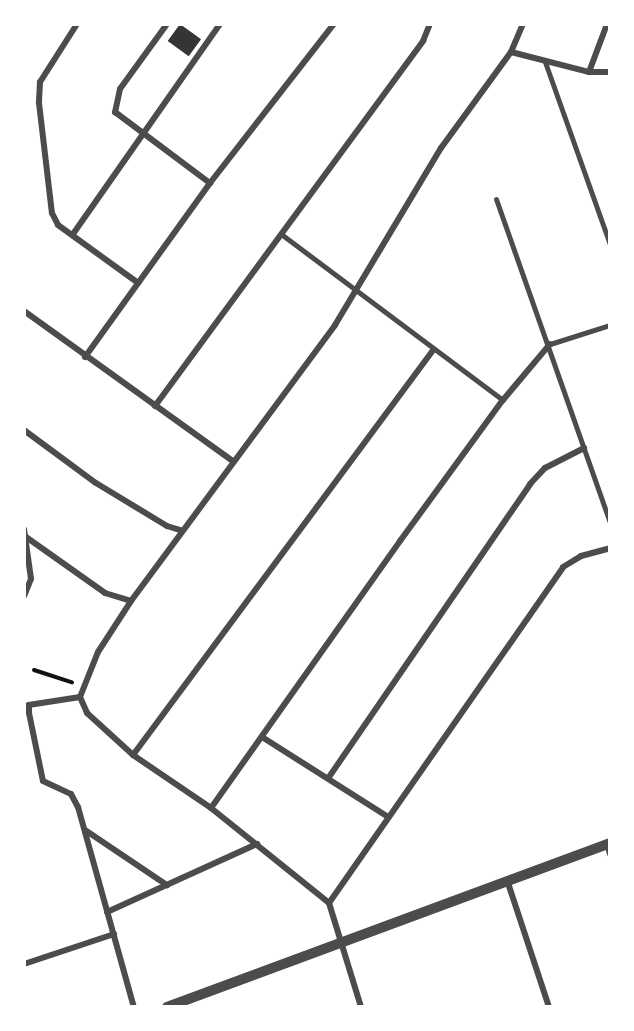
<!DOCTYPE html>
<style>
body{margin:0}
#map{position:relative;width:634px;height:1031px;overflow:hidden;background:#fff;font-family:Jost,sans-serif}
div>[style]{position:absolute}
.building>*{inset:0;background:#353535;transform-origin:0 0}
.path>*{height:4px;margin:-2px;padding:0 2px;transform-origin:2px;border-radius:2px;background:#111}
.pedestrian>*{height:5px;margin:-2.5px;padding:0 2.5px;transform-origin:2.5px;border-radius:2.5px;background:#4c4c4c}
.minor>*{height:6px;margin:-3px;padding:0 3px;transform-origin:3px;border-radius:3px;background:#4c4c4c}
.tertiary>*{height:10px;margin:-5px;padding:0 5px;transform-origin:5px;border-radius:5px;background:#4c4c4c}
span{translate:-50% -50%;white-space:nowrap;text-align:center;line-height:1.15;-webkit-text-stroke:4.5px #fff;paint-order:stroke}
.frame{position:absolute;inset:0;border:26px solid #fff;pointer-events:none}
</style>
<div id="map">
<div class="building">
<i style="left:180px;top:24px;width:26px;height:21px;rotate:36deg"></i>
</div>
<div class="path">
<i style="left:34px;top:670px;width:40px;rotate:18deg"></i>
</div>
<div class="pedestrian">
<i style="left:545px;top:62px;width:194px;rotate:70.4deg"></i>
<i style="left:496px;top:199px;width:343px;rotate:70.6deg"></i>
<i style="left:281px;top:234px;width:277px;rotate:36.8deg"></i>
<i style="left:550px;top:344px;width:63px;rotate:-17.6deg"></i>
</div>
<div class="minor">
<i style="left:77px;top:24px;width:69px;rotate:122.5deg"></i>
<i style="left:40px;top:82px;width:21px;rotate:93deg"></i>
<i style="left:39px;top:103px;width:111px;rotate:83.3deg"></i>
<i style="left:52px;top:213px;width:13px;rotate:63deg"></i>
<i style="left:58px;top:225px;width:99px;rotate:35.9deg"></i>
<i style="left:167px;top:24px;width:80px;rotate:125.9deg"></i>
<i style="left:120px;top:89px;width:24px;rotate:102deg"></i>
<i style="left:115px;top:112px;width:119px;rotate:36.8deg"></i>
<i style="left:511px;top:52px;width:81px;rotate:14.4deg"></i>
<i style="left:589px;top:72px;width:21px"></i>
<i style="left:589px;top:72px;width:51px;rotate:-69.4deg"></i>
<i style="left:73px;top:234px;width:256px;rotate:-55deg"></i>
<i style="left:24px;top:311px;width:257px;rotate:35.7deg"></i>
<i style="left:85px;top:357px;width:214px;rotate:-54.3deg"></i>
<i style="left:210px;top:183px;width:202px;rotate:-52.1deg"></i>
<i style="left:155px;top:406px;width:453px;rotate:-53.7deg"></i>
<i style="left:423px;top:41px;width:18px;rotate:-68deg"></i>
<i style="left:24px;top:430px;width:89px;rotate:36.4deg"></i>
<i style="left:96px;top:483px;width:83px;rotate:31.2deg"></i>
<i style="left:167px;top:526px;width:14px;rotate:17deg"></i>
<i style="left:24px;top:529px;width:50px;rotate:82deg"></i>
<i style="left:31px;top:579px;width:18px;rotate:112deg"></i>
<i style="left:26px;top:537px;width:97px;rotate:35.3deg"></i>
<i style="left:105px;top:593px;width:27px;rotate:17deg"></i>
<i style="left:80px;top:697px;width:48px;rotate:-68.2deg"></i>
<i style="left:98px;top:652px;width:61px;rotate:-57.1deg"></i>
<i style="left:131px;top:601px;width:343px;rotate:-53.5deg"></i>
<i style="left:335px;top:325px;width:206px;rotate:-59.1deg"></i>
<i style="left:441px;top:148px;width:119px;rotate:-53.9deg"></i>
<i style="left:511px;top:52px;width:30px;rotate:-67deg"></i>
<i style="left:80px;top:697px;width:17px;rotate:66deg"></i>
<i style="left:87px;top:713px;width:62px;rotate:42.4deg"></i>
<i style="left:133px;top:755px;width:94px;rotate:34.2deg"></i>
<i style="left:211px;top:808px;width:151px;rotate:38.8deg"></i>
<i style="left:329px;top:903px;width:109px;rotate:72.9deg"></i>
<i style="left:80px;top:697px;width:52px;rotate:171.1deg"></i>
<i style="left:29px;top:705px;width:8px;rotate:90deg"></i>
<i style="left:29px;top:713px;width:69px;rotate:78.4deg"></i>
<i style="left:43px;top:781px;width:31px;rotate:25deg"></i>
<i style="left:71px;top:794px;width:15px;rotate:62deg"></i>
<i style="left:78px;top:807px;width:208px;rotate:74.4deg"></i>
<i style="left:262px;top:737px;width:149px;rotate:32.4deg"></i>
<i style="left:133px;top:755px;width:505px;rotate:-53.45deg"></i>
<i style="left:329px;top:777px;width:355px;rotate:-55.5deg"></i>
<i style="left:530px;top:484px;width:22px;rotate:-47deg"></i>
<i style="left:545px;top:468px;width:44px;rotate:-27.1deg"></i>
<i style="left:211px;top:808px;width:327px;rotate:-54.7deg"></i>
<i style="left:400px;top:541px;width:175px;rotate:-53.9deg"></i>
<i style="left:503px;top:400px;width:73px;rotate:-50deg"></i>
<i style="left:85px;top:830px;width:99px;rotate:33.9deg"></i>
<i style="left:607px;top:844px;width:10px;rotate:73deg"></i>
<i style="left:507px;top:880px;width:134px;rotate:71.7deg"></i>
<i style="left:329px;top:903px;width:409px;rotate:-55.1deg"></i>
<i style="left:563px;top:567px;width:21px;rotate:-31deg"></i>
<i style="left:581px;top:556px;width:30px;rotate:-15deg"></i>
<i style="left:107px;top:912px;width:165px;rotate:-24.4deg"></i>
<i style="left:24px;top:964px;width:95px;rotate:-18.4deg"></i>
</div>
<div class="tertiary">
<i style="left:167px;top:1007px;width:472px;rotate:-20.3deg"></i>
</div>
<div class="frame"></div>
</div>
